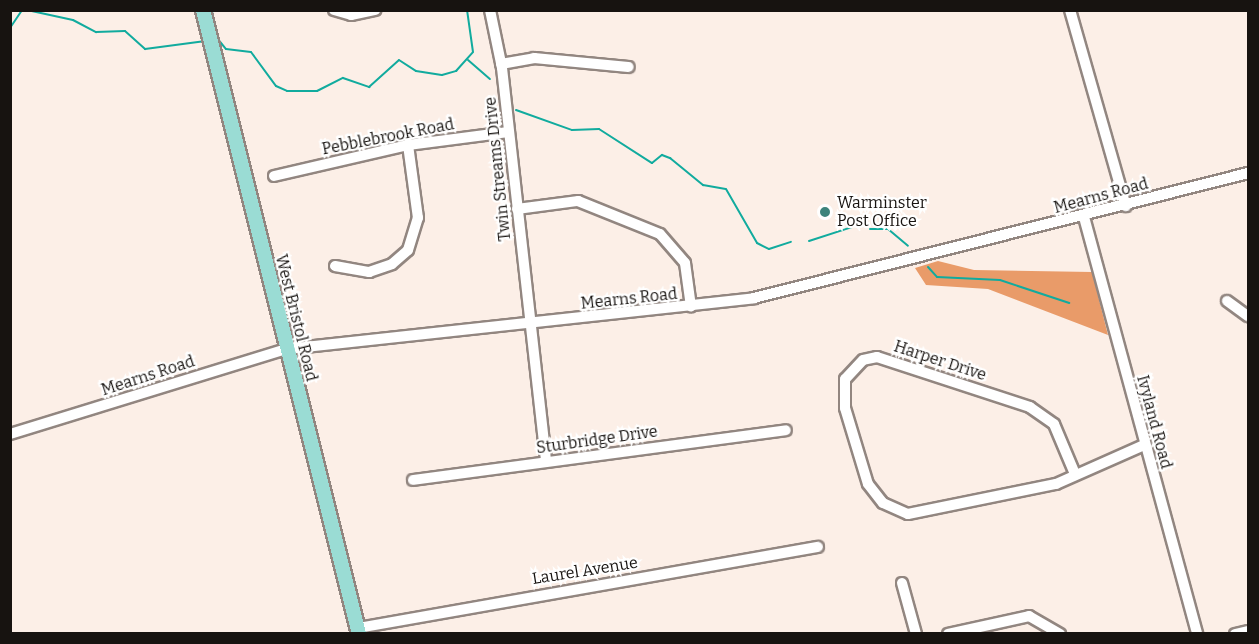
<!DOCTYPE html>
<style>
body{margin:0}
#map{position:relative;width:1259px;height:644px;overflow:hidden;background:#fcefe7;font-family:Bitter,serif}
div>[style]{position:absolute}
.forest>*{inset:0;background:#e99b69}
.stream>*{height:2px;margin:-1px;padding:0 1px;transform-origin:1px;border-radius:1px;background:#11ab9e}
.roads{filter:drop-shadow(2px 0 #928680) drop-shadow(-2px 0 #928680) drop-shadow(0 2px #928680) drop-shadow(0 -2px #928680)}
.minor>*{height:10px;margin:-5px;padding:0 5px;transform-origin:5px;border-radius:5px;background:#fff}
.major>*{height:14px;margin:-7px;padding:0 7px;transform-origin:7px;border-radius:7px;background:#9adcd4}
.dots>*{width:16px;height:16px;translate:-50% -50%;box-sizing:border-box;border:3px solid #fff;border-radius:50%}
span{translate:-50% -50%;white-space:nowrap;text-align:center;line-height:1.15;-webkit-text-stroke:4.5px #fff;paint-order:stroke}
.street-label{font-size:16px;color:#171310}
.poi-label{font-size:16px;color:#171310}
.left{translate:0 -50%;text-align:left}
.frame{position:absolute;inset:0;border:12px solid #171310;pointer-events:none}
</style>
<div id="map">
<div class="forest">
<i style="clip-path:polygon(938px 261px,974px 270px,1092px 272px,1108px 335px,988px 289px,926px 285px,915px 268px)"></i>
</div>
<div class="stream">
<i style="left:27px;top:10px;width:47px;rotate:12.3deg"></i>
<i style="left:73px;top:20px;width:26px;rotate:28deg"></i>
<i style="left:96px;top:32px;width:29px;rotate:-2deg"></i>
<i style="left:125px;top:31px;width:27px;rotate:42deg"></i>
<i style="left:145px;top:49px;width:61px;rotate:-7.6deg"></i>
<i style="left:212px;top:10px;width:18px;rotate:84deg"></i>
<i style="left:10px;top:28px;width:22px;rotate:-56deg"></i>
<i style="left:217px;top:38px;width:14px;rotate:51deg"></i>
<i style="left:226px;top:49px;width:25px;rotate:7deg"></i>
<i style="left:251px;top:52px;width:42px;rotate:53.7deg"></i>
<i style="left:276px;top:86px;width:12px;rotate:24deg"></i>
<i style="left:287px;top:91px;width:30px"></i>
<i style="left:317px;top:91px;width:29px;rotate:-27deg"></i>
<i style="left:343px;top:78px;width:28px;rotate:19deg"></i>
<i style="left:369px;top:87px;width:40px;rotate:-42deg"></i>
<i style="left:399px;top:60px;width:20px;rotate:33deg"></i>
<i style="left:416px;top:71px;width:26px;rotate:9deg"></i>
<i style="left:442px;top:75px;width:15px;rotate:-16deg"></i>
<i style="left:456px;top:71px;width:25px;rotate:-48deg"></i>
<i style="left:473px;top:52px;width:42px;rotate:-98.1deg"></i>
<i style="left:468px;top:60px;width:29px;rotate:41deg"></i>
<i style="left:516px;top:110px;width:59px;rotate:19.7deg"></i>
<i style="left:572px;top:130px;width:27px;rotate:-2deg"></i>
<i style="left:599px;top:129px;width:63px;rotate:32.7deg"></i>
<i style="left:652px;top:163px;width:13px;rotate:-39deg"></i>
<i style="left:662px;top:155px;width:9px;rotate:21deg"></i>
<i style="left:670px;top:158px;width:43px;rotate:39.3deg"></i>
<i style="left:703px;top:185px;width:23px;rotate:10deg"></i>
<i style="left:726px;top:189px;width:62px;rotate:60.1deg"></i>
<i style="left:757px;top:243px;width:13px;rotate:27deg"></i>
<i style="left:769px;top:249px;width:23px;rotate:-18deg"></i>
<i style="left:870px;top:229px;width:18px"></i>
<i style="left:888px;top:229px;width:26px;rotate:40deg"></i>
<i style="left:809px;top:241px;width:45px;rotate:-18deg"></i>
<i style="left:928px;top:267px;width:13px;rotate:48deg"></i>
<i style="left:937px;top:277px;width:63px;rotate:2.7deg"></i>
<i style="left:1000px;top:280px;width:73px;rotate:18.4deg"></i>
</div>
<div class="roads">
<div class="minor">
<i style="left:334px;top:10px;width:18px;rotate:16deg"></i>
<i style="left:351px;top:15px;width:25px;rotate:-12deg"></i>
<i style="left:490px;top:10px;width:59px;rotate:78.3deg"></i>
<i style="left:502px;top:68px;width:396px;rotate:83.6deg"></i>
<i style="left:1070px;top:10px;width:204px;rotate:74.1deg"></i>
<i style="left:501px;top:64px;width:34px;rotate:-10deg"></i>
<i style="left:534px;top:58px;width:95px;rotate:5.4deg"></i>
<i style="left:274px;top:176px;width:138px;rotate:-13deg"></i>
<i style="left:408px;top:145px;width:101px;rotate:-7.4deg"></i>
<i style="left:517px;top:209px;width:62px;rotate:-7.5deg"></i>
<i style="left:578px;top:201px;width:88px;rotate:21.9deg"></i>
<i style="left:660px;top:234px;width:38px;rotate:49deg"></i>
<i style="left:685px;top:263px;width:44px;rotate:82.2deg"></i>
<i style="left:1084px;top:217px;width:432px;rotate:74.8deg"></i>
<i style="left:335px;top:266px;width:35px;rotate:10deg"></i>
<i style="left:369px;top:272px;width:24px;rotate:-19deg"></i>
<i style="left:392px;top:264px;width:21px;rotate:-41deg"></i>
<i style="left:408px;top:250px;width:34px;rotate:-73deg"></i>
<i style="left:418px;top:218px;width:74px;rotate:-97.8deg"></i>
<i style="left:1227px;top:301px;width:26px;rotate:36deg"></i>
<i style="left:10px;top:434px;width:290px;rotate:-17.1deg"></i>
<i style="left:287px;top:349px;width:470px;rotate:-6.2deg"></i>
<i style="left:754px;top:298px;width:510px;rotate:-14.2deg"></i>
<i style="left:1075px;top:474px;width:54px;rotate:-112.8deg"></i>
<i style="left:1054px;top:424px;width:29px;rotate:-145deg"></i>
<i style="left:1030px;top:407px;width:161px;rotate:-161.9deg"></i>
<i style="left:877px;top:357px;width:14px;rotate:168deg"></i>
<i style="left:863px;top:360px;width:26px;rotate:133deg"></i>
<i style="left:845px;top:379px;width:29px;rotate:90deg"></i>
<i style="left:845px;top:408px;width:79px;rotate:73.2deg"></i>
<i style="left:868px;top:484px;width:24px;rotate:52deg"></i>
<i style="left:883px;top:503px;width:27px;rotate:24deg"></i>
<i style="left:908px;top:514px;width:151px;rotate:-11.5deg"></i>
<i style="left:1056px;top:484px;width:96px;rotate:-23.9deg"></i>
<i style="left:413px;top:480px;width:376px;rotate:-7.6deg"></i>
<i style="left:902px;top:583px;width:53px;rotate:74.6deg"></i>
<i style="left:358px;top:628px;width:467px;rotate:-10deg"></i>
<i style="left:948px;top:634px;width:83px;rotate:-12.5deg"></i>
<i style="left:1029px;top:616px;width:36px;rotate:30deg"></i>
<i style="left:1235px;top:634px;width:13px;rotate:-13deg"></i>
</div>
<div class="major">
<i style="left:203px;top:10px;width:643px;rotate:75.96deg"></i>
</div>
</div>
<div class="dots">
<i style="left:825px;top:212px;background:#3d837b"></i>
</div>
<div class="street-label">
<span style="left:388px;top:137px;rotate:-11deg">Pebblebrook Road</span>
<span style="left:498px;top:169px;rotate:-96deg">Twin Streams Drive</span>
<span style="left:1101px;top:196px;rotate:-15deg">Mearns Road</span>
<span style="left:629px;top:299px;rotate:-6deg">Mearns Road</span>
<span style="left:296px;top:318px;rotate:76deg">West Bristol Road</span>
<span style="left:940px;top:361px;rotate:18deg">Harper Drive</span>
<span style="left:148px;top:376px;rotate:-18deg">Mearns Road</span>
<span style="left:1154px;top:422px;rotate:75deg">Ivyland Road</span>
<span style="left:597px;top:440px;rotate:-8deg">Sturbridge Drive</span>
<span style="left:585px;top:571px;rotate:-9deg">Laurel Avenue</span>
</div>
<div class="poi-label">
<span class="left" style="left:837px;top:212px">Warminster<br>Post Office</span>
</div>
<div class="frame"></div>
</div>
